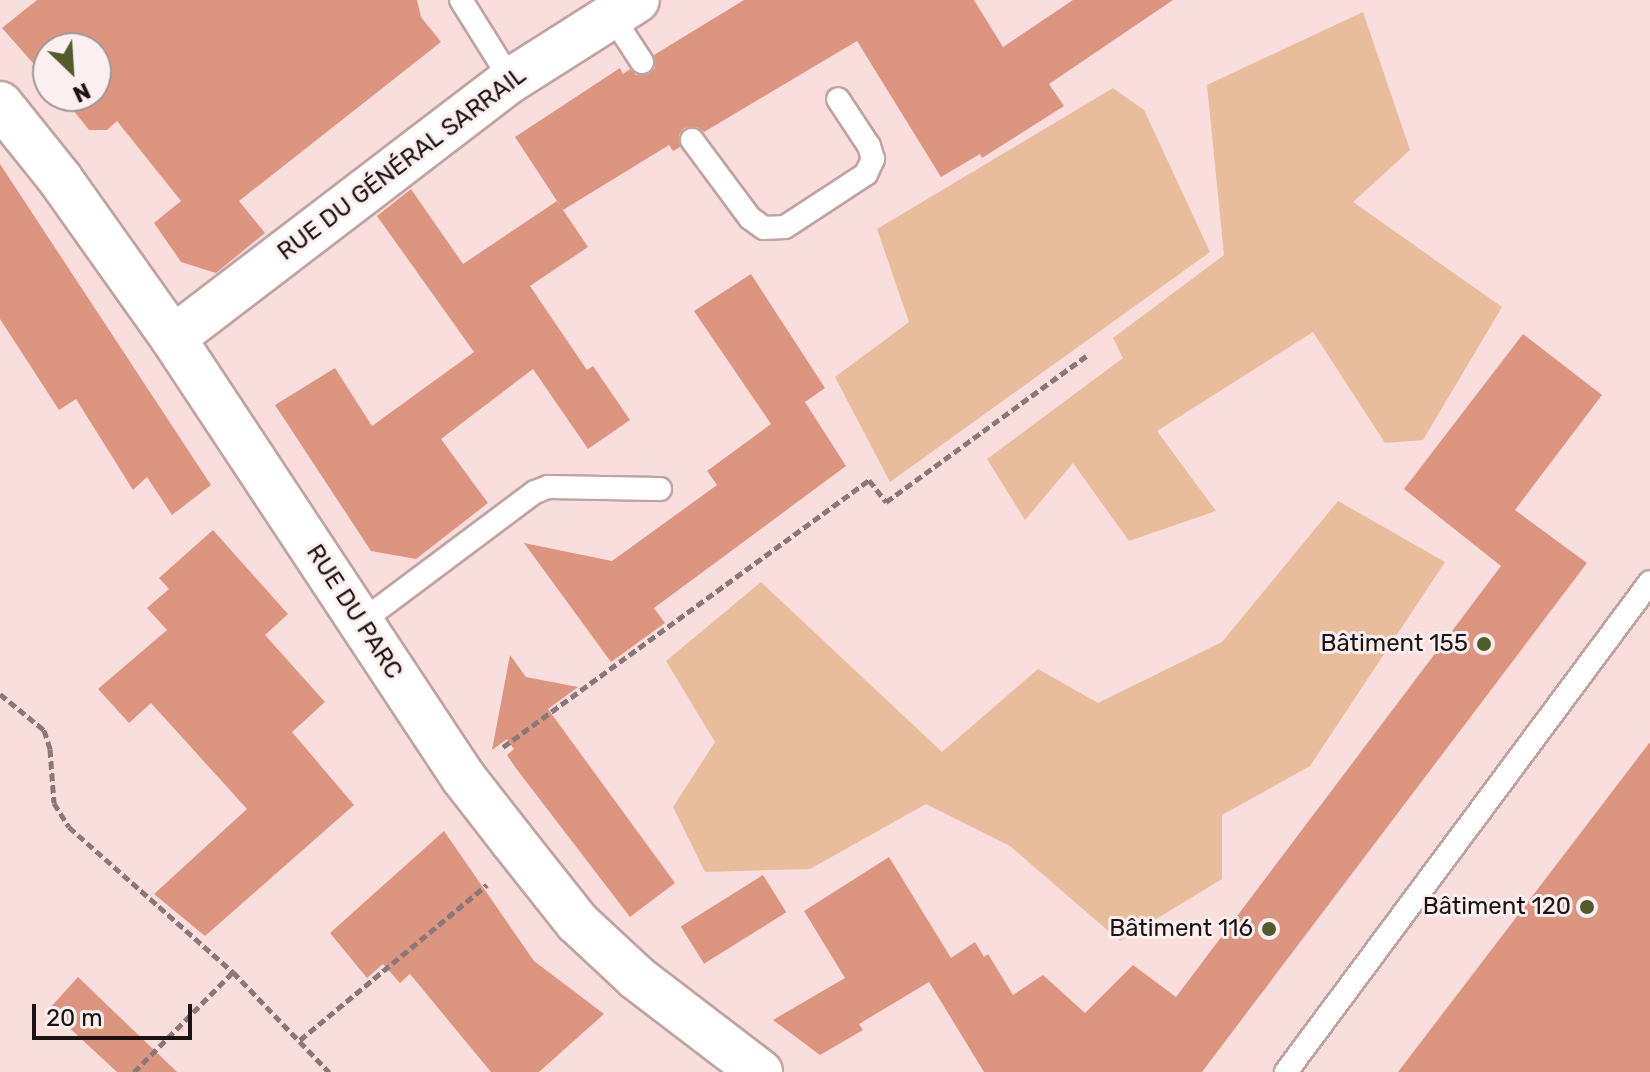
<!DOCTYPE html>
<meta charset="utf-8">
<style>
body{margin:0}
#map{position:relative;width:1650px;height:1072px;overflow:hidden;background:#fadddd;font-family:Rubik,sans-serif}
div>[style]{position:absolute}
.green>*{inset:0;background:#e9bc9c}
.building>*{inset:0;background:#dc9680;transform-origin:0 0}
.path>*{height:5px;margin-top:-2.5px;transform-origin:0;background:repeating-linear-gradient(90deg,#8b7778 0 8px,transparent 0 12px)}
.roads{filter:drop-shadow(2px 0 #bfa4a3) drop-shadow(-2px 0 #bfa4a3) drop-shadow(0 2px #bfa4a3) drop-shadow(0 -2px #bfa4a3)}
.service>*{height:22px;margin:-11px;padding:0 11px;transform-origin:11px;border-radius:11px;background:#fff}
.minor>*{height:44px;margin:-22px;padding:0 22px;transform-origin:22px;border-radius:22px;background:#fff}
.dots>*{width:22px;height:22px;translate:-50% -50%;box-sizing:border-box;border:4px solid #fbefef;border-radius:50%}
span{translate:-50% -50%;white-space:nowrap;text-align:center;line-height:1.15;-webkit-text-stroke:6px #fbefef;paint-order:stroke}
.street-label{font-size:24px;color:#1d1314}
.poi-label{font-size:24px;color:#1d1314}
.right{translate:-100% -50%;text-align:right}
.north{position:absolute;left:32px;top:32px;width:80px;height:80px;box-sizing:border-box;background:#fbefef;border:2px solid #a29797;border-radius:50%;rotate:155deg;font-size:22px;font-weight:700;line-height:32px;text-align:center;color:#1d1314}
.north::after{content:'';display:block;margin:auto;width:28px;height:36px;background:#545b2a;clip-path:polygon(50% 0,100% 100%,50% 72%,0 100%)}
.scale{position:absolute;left:32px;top:1004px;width:160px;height:36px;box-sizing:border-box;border:4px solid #1d1314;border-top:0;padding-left:10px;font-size:24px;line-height:28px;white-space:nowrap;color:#1d1314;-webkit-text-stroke:6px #fbefef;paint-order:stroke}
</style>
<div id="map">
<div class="green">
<i style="clip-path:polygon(1363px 12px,1410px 150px,1353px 202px,1502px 307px,1423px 440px,1385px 443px,1313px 332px,1157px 431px,1216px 511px,1129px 541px,1073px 463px,1025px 520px,987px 459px,1123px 358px,1113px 338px,1224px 255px,1207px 85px)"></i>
<i style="clip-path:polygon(1113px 88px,1144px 110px,1210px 252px,890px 482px,835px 377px,909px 322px,877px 229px)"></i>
<i style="clip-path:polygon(1338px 501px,1445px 562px,1310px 766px,1222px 815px,1222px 879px,1120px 941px,1010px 846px,926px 804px,810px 869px,705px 872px,673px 807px,715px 742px,666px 661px,761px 582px,942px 752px,1038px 669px,1098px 703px,1222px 642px)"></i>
</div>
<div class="building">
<i style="clip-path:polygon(37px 0,417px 0,421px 17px,441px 42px,239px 201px,265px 233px,216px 273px,181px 262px,154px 223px,181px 201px,117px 121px,107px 130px,89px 130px,62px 96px,96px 96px,96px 48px,48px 48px,48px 80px,2px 28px)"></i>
<i style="clip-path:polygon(744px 0,974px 0,1003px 47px,1073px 0,1173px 0,1049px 84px,1064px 106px,982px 158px,980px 154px,941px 177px,857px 41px,704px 132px,697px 127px,684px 128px,679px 135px,680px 147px,673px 151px,669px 145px,563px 210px,515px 137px,620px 68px,623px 74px,630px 69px,636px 75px,649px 74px,655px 68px,654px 55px)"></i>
<i style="clip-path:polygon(0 164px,211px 485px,172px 515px,147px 477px,133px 490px,76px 399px,59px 410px,0 319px)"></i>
<i style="clip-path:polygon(411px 189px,463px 264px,557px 201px,588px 247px,530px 286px,587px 370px,593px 366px,630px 420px,588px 449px,533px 369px,441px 439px,488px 503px,416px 559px,371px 551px,275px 405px,335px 368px,372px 426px,474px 352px,377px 216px)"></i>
<i style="clip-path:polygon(751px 274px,825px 388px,805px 402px,846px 466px,654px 608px,665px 623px,611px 662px,524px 543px,612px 561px,717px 485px,707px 471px,771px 424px,694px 311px)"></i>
<i style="clip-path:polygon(1523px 334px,1602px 395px,1515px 510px,1587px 563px,1202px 1072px,984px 1072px,929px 982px,859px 1024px,863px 1030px,820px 1055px,773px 1020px,845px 978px,804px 911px,889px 857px,951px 958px,975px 942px,984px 957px,988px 954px,1013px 995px,1043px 975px,1085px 1013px,1133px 965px,1176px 997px,1501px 566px,1404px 489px)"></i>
<i style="clip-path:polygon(213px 530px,288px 614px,265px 635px,325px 702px,292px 732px,354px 805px,205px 936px,154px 894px,247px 809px,151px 703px,129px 723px,98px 689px,167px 630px,147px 608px,169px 589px,159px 578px)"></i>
<i style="clip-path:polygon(510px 655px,526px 677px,578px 687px,548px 709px,675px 883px,630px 917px,515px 767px,507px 755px,514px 749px,507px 739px,492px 750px)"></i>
<i style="clip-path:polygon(1650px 742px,1650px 1072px,1398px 1072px)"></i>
<i style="clip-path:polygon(444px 831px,534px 961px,604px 1014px,539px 1072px,491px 1072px,410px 974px,400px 983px,383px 964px,367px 978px,330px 933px)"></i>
<i style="left:763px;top:875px;width:44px;height:97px;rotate:58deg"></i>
<i style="clip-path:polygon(78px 977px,177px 1072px,117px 1072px,49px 1009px)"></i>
</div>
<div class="path">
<i style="left:0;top:694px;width:57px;rotate:39.3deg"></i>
<i style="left:44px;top:730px;width:20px;rotate:72deg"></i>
<i style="left:50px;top:749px;width:54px;rotate:85.8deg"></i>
<i style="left:54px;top:803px;width:28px;rotate:58deg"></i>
<i style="left:69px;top:827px;width:219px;rotate:41.5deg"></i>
<i style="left:233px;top:972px;width:139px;rotate:46.2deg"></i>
<i style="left:503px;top:747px;width:453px;rotate:-36.1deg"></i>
<i style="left:869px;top:480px;width:28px;rotate:52deg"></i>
<i style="left:886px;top:502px;width:248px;rotate:-36.1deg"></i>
<i style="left:300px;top:1040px;width:243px;rotate:-39.7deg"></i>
<i style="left:134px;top:1072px;width:141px;rotate:-45.3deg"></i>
</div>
<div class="roads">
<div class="service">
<i style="left:461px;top:0;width:94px;rotate:58deg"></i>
<i style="left:612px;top:16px;width:55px;rotate:56.9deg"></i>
<i style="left:692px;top:140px;width:97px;rotate:53.4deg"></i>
<i style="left:750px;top:218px;width:17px;rotate:36deg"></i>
<i style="left:764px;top:228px;width:21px;rotate:-3deg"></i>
<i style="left:785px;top:227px;width:97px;rotate:-33.2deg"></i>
<i style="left:866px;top:174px;width:17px;rotate:-65deg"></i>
<i style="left:873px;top:159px;width:14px;rotate:-107deg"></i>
<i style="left:869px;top:146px;width:56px;rotate:-123.4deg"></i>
<i style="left:361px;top:622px;width:217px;rotate:-36.8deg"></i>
<i style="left:535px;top:492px;width:14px;rotate:-21deg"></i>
<i style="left:548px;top:487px;width:112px;rotate:1deg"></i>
<i style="left:1286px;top:1072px;width:610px;rotate:-53.39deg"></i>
</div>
<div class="minor">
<i style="left:0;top:104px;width:96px;rotate:51.3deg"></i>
<i style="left:60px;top:179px;width:195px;rotate:54.6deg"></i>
<i style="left:173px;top:338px;width:526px;rotate:56.55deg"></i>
<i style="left:463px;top:777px;width:80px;rotate:52.1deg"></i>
<i style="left:512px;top:840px;width:105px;rotate:51.6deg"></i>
<i style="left:577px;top:922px;width:82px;rotate:43deg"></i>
<i style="left:637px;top:978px;width:155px;rotate:37.4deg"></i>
<i style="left:173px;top:338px;width:425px;rotate:-37.4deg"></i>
<i style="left:511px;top:80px;width:149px;rotate:-32.4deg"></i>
</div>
</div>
<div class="dots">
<i style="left:1484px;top:644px;background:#545b2a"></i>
<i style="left:1587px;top:907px;background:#545b2a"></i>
<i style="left:1269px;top:929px;background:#545b2a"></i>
</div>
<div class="street-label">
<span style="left:402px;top:164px;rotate:-37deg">RUE DU GÉNÉRAL SARRAIL</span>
<span style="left:354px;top:612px;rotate:57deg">RUE DU PARC</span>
</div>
<div class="poi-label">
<span class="right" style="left:1468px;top:644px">Bâtiment 155</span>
<span class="right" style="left:1571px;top:907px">Bâtiment 120</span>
<span class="right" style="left:1253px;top:929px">Bâtiment 116</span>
</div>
<div class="north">N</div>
<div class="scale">20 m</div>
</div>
